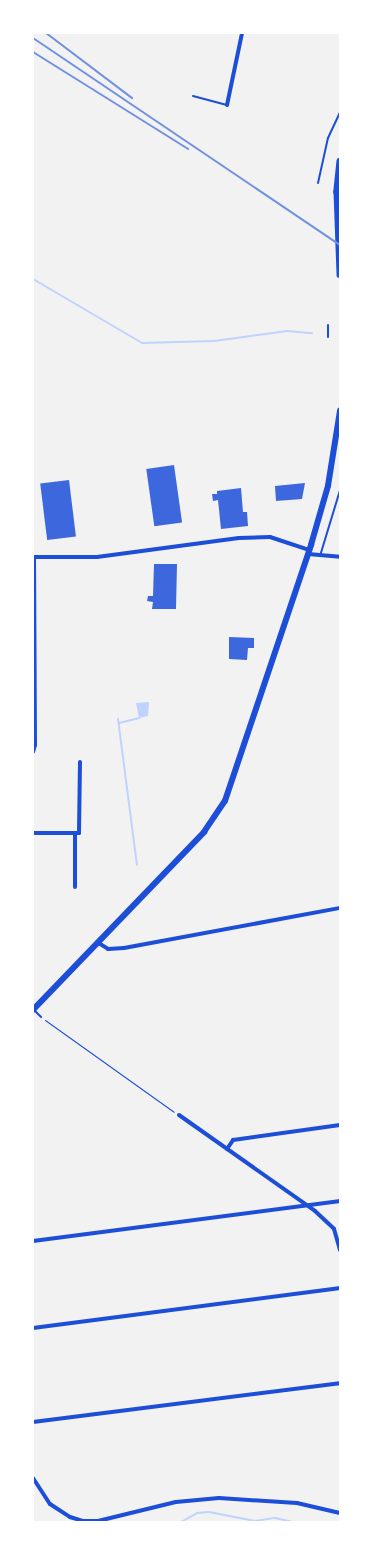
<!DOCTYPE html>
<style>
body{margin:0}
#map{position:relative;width:373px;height:1555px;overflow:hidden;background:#f2f2f2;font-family:Quicksand,sans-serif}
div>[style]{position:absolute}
.water>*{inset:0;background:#bfd3fe}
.stream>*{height:2px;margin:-1px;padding:0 1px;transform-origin:1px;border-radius:1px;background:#bfd3fe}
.building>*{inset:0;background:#3d67dc;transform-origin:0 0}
.path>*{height:1px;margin:-0.5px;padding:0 0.5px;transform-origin:0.5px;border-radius:0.5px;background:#1d4ed8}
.service>*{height:2px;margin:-1px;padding:0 1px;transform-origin:1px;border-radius:1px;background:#1d4ed8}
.minor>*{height:4px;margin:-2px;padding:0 2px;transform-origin:2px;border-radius:2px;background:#1d4ed8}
.secondary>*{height:5.5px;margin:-2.75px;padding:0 2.75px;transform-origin:2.75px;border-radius:2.75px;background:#1d4ed8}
.rail>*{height:2px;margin:-1px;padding:0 1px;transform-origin:1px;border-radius:1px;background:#7290e2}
span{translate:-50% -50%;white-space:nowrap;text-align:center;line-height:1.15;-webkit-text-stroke:3px #fff;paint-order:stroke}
.frame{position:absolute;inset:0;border:34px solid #fff;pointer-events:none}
</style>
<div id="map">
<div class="water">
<i style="clip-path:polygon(149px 702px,148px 716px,139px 718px,136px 703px)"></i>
</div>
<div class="stream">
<i style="left:33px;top:279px;width:126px;rotate:30.4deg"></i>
<i style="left:142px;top:343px;width:72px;rotate:-1.6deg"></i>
<i style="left:214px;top:341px;width:74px;rotate:-7.8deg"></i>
<i style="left:287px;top:331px;width:25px;rotate:5deg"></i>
<i style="left:118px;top:719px;width:147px;rotate:82.6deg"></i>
<i style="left:119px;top:723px;width:21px;rotate:-14deg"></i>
<i style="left:181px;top:1522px;width:18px;rotate:-29deg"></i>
<i style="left:197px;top:1513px;width:12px;rotate:-5deg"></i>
<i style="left:209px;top:1512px;width:47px;rotate:11.1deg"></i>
<i style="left:255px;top:1521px;width:20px;rotate:-9deg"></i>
<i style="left:275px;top:1518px;width:17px;rotate:13deg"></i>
</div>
<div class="building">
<i style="left:174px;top:465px;width:58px;height:28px;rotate:82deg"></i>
<i style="left:69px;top:480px;width:57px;height:29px;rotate:83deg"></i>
<i style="clip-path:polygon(305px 483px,302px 499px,276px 501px,275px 486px)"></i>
<i style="clip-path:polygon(241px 488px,243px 512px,247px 512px,248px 526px,221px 529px,218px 500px,213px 501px,212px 494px,217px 494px,217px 491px)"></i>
<i style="clip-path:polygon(154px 564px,177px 564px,176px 609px,152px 609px,153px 602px,147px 601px,148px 596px,153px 596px)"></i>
<i style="clip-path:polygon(229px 637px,254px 638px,254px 648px,248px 648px,247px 660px,229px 659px)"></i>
</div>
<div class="path">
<i style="left:45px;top:1020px;width:158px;rotate:35.5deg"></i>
</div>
<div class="service">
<i style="left:193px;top:96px;width:34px;rotate:15deg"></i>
<i style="left:318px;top:183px;width:46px;rotate:-77.5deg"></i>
<i style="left:328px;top:138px;width:29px;rotate:-65deg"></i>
<i style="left:328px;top:325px;width:12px;rotate:90deg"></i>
<i style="left:320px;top:556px;width:69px;rotate:-73.1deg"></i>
<i style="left:34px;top:1010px;width:10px;rotate:45deg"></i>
</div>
<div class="minor">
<i style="left:227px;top:105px;width:74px;rotate:-78.2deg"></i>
<i style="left:308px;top:554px;width:32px;rotate:5deg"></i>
<i style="left:33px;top:557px;width:64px"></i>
<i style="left:97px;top:557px;width:143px;rotate:-7.6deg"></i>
<i style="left:239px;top:538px;width:31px;rotate:-2deg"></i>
<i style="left:270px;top:537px;width:41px;rotate:18.4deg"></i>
<i style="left:33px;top:752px;width:7px;rotate:-74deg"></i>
<i style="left:35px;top:745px;width:188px;rotate:-90.3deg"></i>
<i style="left:33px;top:833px;width:46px"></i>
<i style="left:79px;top:833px;width:71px;rotate:-89.2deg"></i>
<i style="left:75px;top:835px;width:52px;rotate:90deg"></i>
<i style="left:97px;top:942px;width:13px;rotate:32deg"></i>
<i style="left:108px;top:949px;width:16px;rotate:-4deg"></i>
<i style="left:124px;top:948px;width:220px;rotate:-10.5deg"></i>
<i style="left:179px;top:1115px;width:166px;rotate:35.2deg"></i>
<i style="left:315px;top:1211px;width:26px;rotate:43deg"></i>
<i style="left:334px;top:1229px;width:22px;rotate:74deg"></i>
<i style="left:227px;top:1149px;width:11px;rotate:-56deg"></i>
<i style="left:233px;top:1140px;width:108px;rotate:-8deg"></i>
<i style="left:33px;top:1241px;width:310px;rotate:-7.4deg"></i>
<i style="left:33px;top:1328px;width:310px;rotate:-7.4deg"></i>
<i style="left:33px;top:1422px;width:309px;rotate:-7.2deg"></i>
<i style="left:33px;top:1478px;width:31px;rotate:57deg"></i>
<i style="left:50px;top:1504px;width:24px;rotate:33deg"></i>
<i style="left:70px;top:1517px;width:14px;rotate:17deg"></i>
<i style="left:83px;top:1521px;width:15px"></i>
<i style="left:98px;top:1521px;width:80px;rotate:-13.7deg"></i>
<i style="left:176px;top:1502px;width:43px;rotate:-5.3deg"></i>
<i style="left:219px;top:1498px;width:78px;rotate:3.7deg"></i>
<i style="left:297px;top:1503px;width:44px;rotate:13.1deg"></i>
</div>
<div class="secondary">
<i style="left:340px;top:161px;width:31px;rotate:96deg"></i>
<i style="left:337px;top:192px;width:83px;rotate:87.9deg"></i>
<i style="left:33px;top:1010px;width:247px;rotate:-46.1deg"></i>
<i style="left:204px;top:832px;width:37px;rotate:-56deg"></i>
<i style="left:225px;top:801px;width:270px;rotate:-71.4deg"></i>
<i style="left:311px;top:545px;width:61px;rotate:-73.9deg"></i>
<i style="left:328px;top:486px;width:76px;rotate:-80.9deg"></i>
</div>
<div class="rail">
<i style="left:46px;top:33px;width:108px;rotate:37.1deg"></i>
<i style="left:33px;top:38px;width:370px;rotate:34deg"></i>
<i style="left:33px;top:52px;width:183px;rotate:32deg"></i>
</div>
<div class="frame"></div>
</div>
